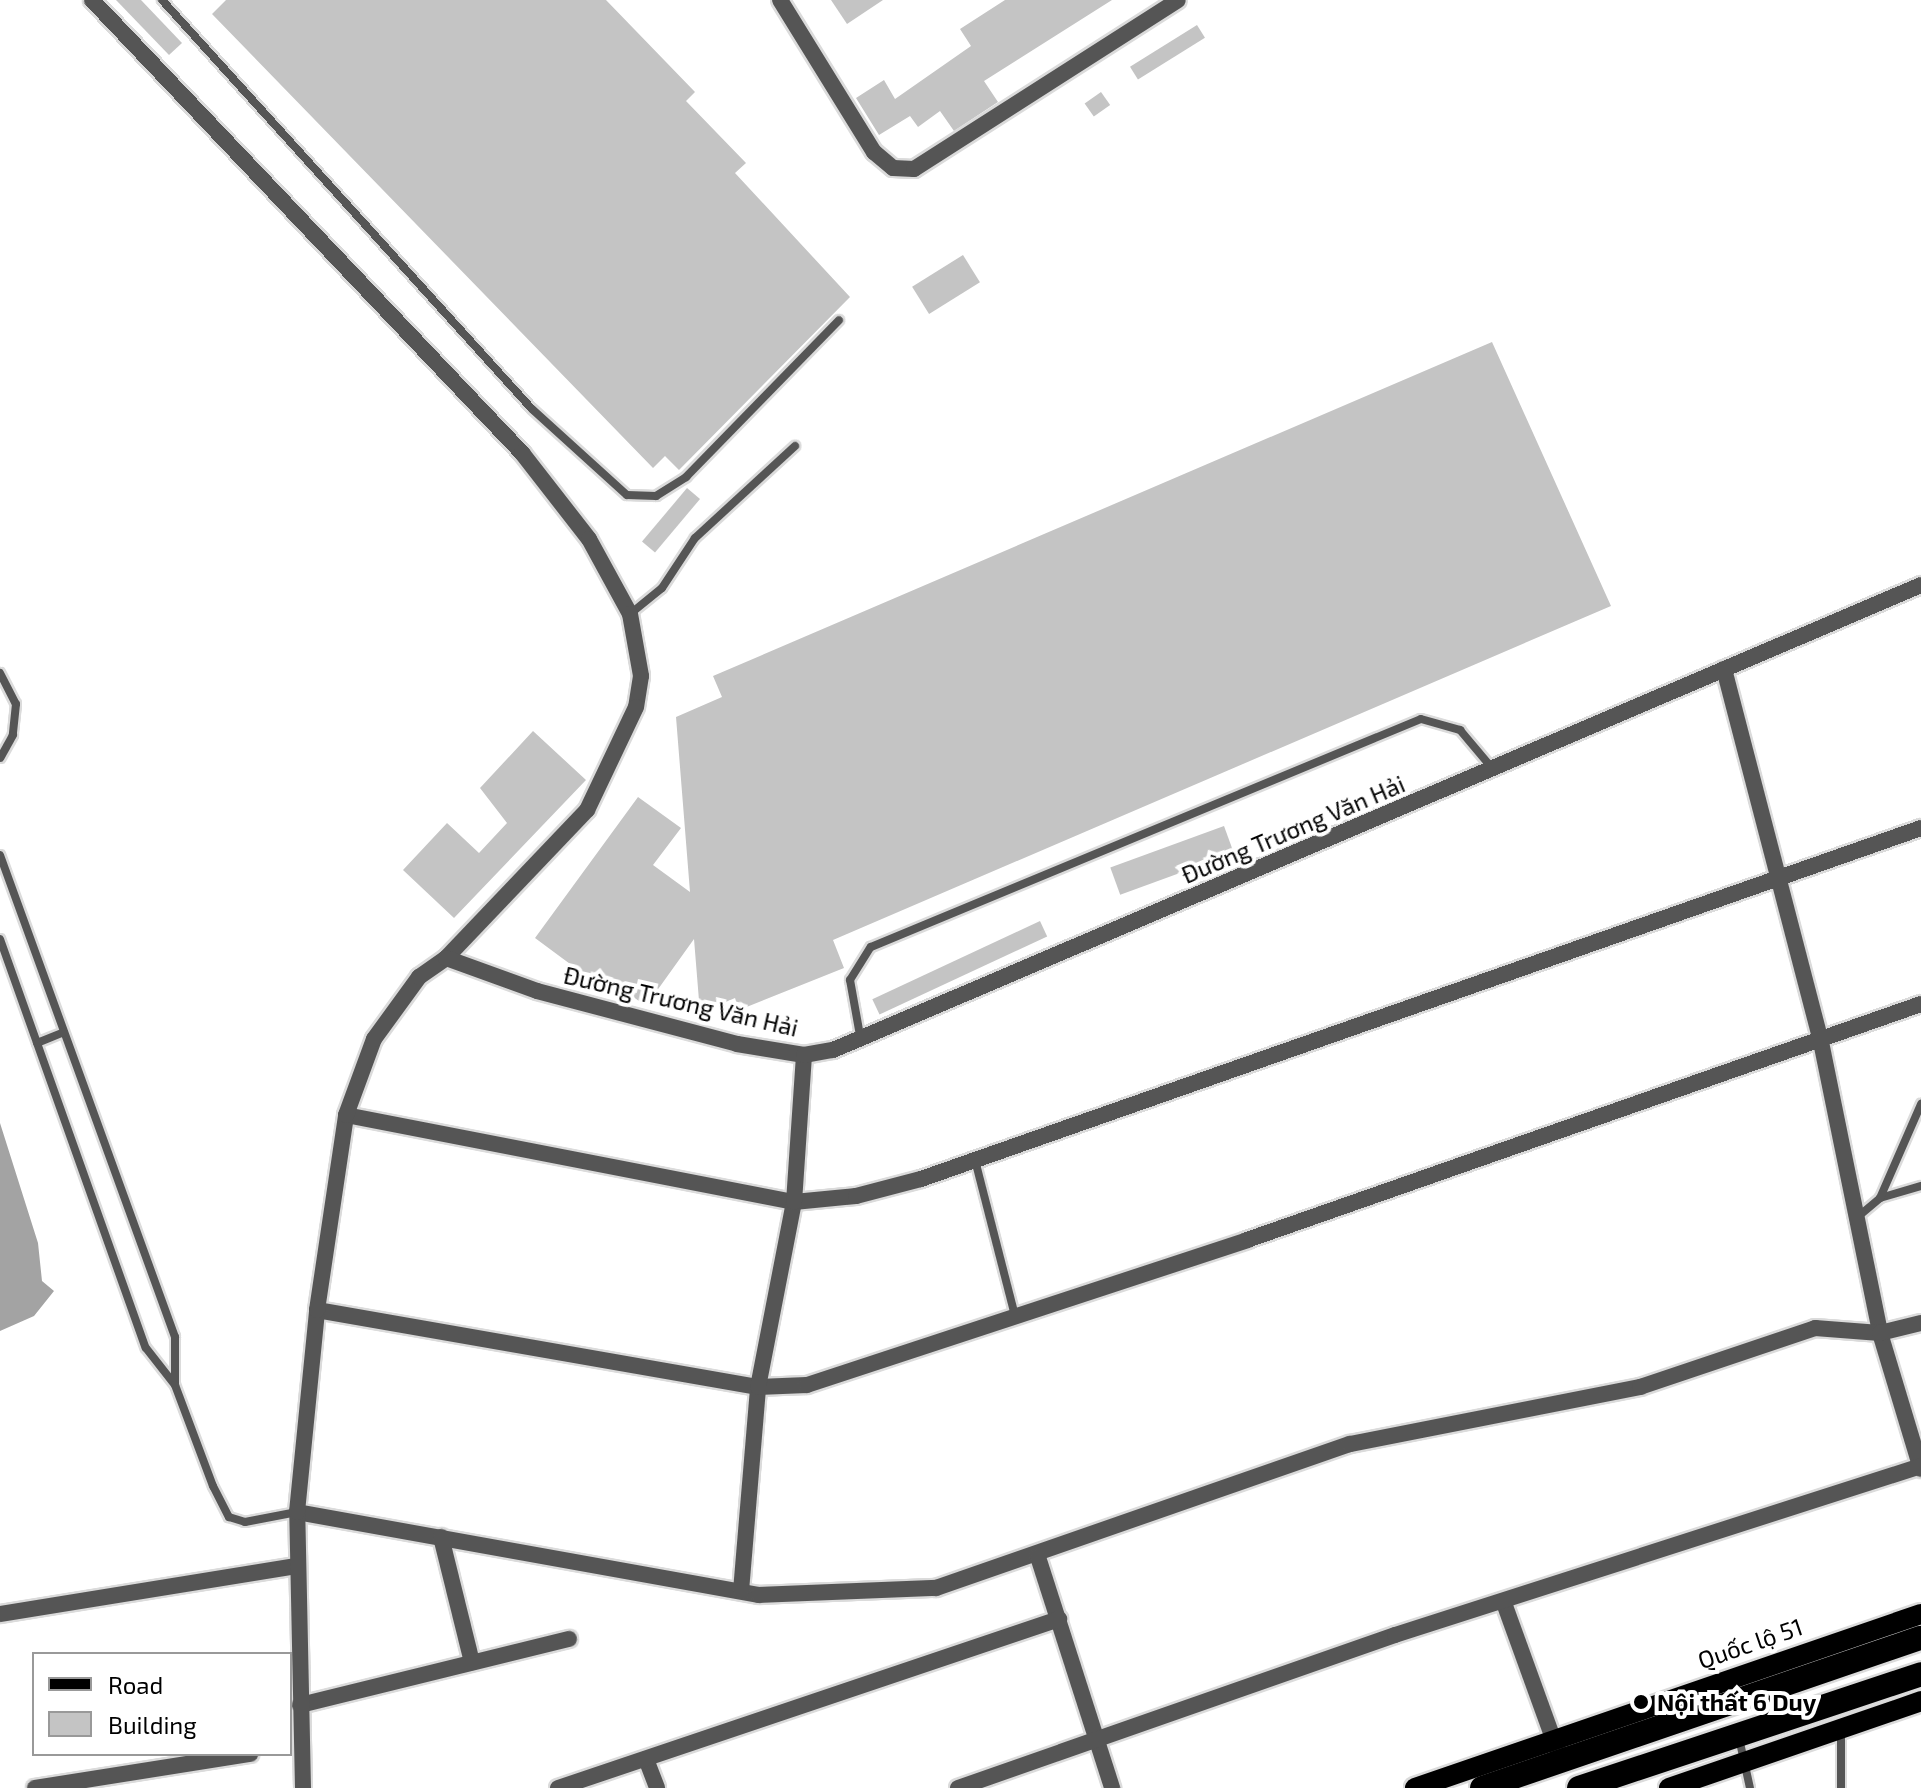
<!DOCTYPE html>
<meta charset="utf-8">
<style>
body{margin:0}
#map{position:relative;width:1921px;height:1788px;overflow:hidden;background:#fff;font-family:"Exo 2",sans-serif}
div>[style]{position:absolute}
.water>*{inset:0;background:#a3a3a3}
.building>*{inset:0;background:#c4c4c4;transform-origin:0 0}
.roads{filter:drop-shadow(2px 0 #dbdbdb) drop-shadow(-2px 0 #dbdbdb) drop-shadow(0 2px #dbdbdb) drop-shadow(0 -2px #dbdbdb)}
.lane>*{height:8px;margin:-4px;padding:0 4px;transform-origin:4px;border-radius:4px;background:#555}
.street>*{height:16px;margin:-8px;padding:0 8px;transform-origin:8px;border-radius:8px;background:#555}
.primary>*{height:20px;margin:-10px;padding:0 10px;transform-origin:10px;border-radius:10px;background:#000}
.highway>*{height:24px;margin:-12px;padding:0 12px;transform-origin:12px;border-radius:12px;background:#000}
.dots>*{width:22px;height:22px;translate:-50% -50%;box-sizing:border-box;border:4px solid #fff;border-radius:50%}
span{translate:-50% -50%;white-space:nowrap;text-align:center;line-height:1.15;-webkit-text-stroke:8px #fff;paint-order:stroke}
.street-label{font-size:24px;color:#000}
.poi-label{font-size:24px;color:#000;font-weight:700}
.left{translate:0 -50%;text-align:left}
.legend{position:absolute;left:32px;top:1652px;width:260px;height:104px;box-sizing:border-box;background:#fff;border:2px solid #999;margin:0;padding:10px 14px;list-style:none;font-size:24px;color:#000}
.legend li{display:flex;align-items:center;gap:16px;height:40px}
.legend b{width:40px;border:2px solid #999}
</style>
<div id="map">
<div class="water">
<i style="clip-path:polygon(0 1123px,38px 1243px,42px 1281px,54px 1291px,34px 1316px,0 1331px)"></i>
</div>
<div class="building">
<i style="clip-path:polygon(116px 0,141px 0,182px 43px,169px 55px)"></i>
<i style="clip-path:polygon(226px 0,606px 0,695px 92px,686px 101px,746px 163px,735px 173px,850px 297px,679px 470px,665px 456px,653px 468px,212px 14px)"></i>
<i style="clip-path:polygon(831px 0,883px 0,847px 24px)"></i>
<i style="clip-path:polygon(1005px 0,1112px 0,984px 81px,998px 102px,954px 131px,940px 111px,918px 127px,910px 116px,879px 135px,856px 98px,884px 80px,895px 99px,971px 46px,960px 29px)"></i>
<i style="left:1197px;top:25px;width:15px;height:79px;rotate:58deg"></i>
<i style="left:1101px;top:92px;width:16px;height:20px;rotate:55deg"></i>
<i style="left:963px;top:255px;width:32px;height:60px;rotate:58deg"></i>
<i style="clip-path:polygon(1492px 342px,1611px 606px,833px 940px,844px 968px,739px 1010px,735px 998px,700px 1013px,694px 939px,646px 1006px,622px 989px,616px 998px,535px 938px,638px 797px,681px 828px,653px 865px,690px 892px,676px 717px,722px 697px,713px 676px)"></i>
<i style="left:687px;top:488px;width:17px;height:70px;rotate:40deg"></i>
<i style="clip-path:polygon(533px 731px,586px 780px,454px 918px,403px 870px,447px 823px,479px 853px,507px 823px,480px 788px)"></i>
<i style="left:1224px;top:826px;width:29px;height:121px;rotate:70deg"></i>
<i style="left:1040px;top:921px;width:17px;height:185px;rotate:65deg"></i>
</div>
<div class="roads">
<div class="lane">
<i style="left:162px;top:0;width:552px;rotate:47.87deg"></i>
<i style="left:532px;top:409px;width:128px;rotate:42.2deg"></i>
<i style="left:627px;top:495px;width:29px;rotate:2deg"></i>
<i style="left:656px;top:496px;width:36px;rotate:-32deg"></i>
<i style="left:686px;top:477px;width:219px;rotate:-45.7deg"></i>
<i style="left:630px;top:614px;width:41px;rotate:-39.1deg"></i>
<i style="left:662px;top:588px;width:60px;rotate:-56.6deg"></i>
<i style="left:695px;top:538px;width:136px;rotate:-42.6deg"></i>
<i style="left:0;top:673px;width:35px;rotate:63deg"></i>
<i style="left:16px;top:704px;width:31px;rotate:96deg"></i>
<i style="left:13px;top:735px;width:26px;rotate:119deg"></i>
<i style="left:0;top:855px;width:513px;rotate:70.05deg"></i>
<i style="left:175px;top:1337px;width:47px;rotate:90deg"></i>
<i style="left:0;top:939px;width:434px;rotate:70.4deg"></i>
<i style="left:146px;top:1348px;width:47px;rotate:51.9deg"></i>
<i style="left:175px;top:1385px;width:108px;rotate:69.4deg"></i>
<i style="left:213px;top:1486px;width:35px;rotate:63deg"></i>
<i style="left:229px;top:1517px;width:17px;rotate:17deg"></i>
<i style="left:245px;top:1522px;width:53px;rotate:-10.9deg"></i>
<i style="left:861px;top:1041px;width:62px;rotate:-100.2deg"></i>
<i style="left:850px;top:980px;width:39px;rotate:-58deg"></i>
<i style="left:871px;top:947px;width:595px;rotate:-22.52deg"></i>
<i style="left:1421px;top:719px;width:41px;rotate:15.8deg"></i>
<i style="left:1460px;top:730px;width:50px;rotate:49.9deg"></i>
<i style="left:37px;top:1043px;width:29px;rotate:-22deg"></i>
<i style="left:975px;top:1160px;width:161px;rotate:75.6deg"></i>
<i style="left:1880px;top:1198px;width:43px;rotate:-16.3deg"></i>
<i style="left:1860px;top:1215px;width:26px;rotate:-40deg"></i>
<i style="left:1880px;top:1198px;width:103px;rotate:-66.4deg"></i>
<i style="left:1739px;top:1738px;width:51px;rotate:77.6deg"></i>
<i style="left:1841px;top:1788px;width:59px;rotate:-90deg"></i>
</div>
<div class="street">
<i style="left:92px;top:0;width:625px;rotate:46.49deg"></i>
<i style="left:522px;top:453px;width:109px;rotate:52.1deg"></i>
<i style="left:589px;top:539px;width:85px;rotate:61.3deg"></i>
<i style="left:630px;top:614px;width:63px;rotate:79.9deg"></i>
<i style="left:641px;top:676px;width:31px;rotate:99deg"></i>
<i style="left:636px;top:707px;width:114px;rotate:115.4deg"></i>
<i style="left:587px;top:810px;width:204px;rotate:133.6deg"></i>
<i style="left:780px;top:0;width:179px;rotate:58.3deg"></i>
<i style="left:874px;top:152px;width:25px;rotate:40deg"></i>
<i style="left:893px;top:168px;width:21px;rotate:3deg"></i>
<i style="left:914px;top:169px;width:313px;rotate:-32.6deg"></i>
<i style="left:1724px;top:669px;width:380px;rotate:75.4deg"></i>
<i style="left:1820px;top:1037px;width:302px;rotate:78.5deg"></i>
<i style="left:1880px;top:1333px;width:142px;rotate:73.2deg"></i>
<i style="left:346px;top:1115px;width:456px;rotate:11deg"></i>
<i style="left:794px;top:1202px;width:62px;rotate:-5.5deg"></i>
<i style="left:856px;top:1196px;width:67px;rotate:-14.7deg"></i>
<i style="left:921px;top:1179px;width:1060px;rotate:-19.34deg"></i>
<i style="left:317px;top:1310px;width:448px;rotate:9.9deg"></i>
<i style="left:758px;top:1387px;width:49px;rotate:-2.3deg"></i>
<i style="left:807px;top:1385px;width:463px;rotate:-18.2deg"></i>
<i style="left:1247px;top:1240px;width:714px;rotate:-19.3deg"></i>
<i style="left:297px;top:1512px;width:469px;rotate:10.2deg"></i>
<i style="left:759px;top:1595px;width:177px;rotate:-2.3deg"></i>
<i style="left:936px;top:1588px;width:438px;rotate:-19.2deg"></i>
<i style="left:1350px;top:1444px;width:296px;rotate:-11.1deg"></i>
<i style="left:1640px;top:1387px;width:185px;rotate:-18.6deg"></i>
<i style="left:1815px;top:1328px;width:65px;rotate:4.4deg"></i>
<i style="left:1880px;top:1333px;width:42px;rotate:-13.7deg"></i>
<i style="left:441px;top:1537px;width:129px;rotate:76.1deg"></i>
<i style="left:1038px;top:1557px;width:243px;rotate:72.2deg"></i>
<i style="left:741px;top:1591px;width:205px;rotate:-85.2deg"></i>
<i style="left:758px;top:1387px;width:188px;rotate:-79deg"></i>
<i style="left:794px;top:1202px;width:147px;rotate:-86.1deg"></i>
<i style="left:1504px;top:1603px;width:158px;rotate:70.1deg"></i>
<i style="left:0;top:1614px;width:300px;rotate:-9.2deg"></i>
<i style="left:300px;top:1705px;width:277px;rotate:-13.8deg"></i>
<i style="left:646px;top:1759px;width:31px;rotate:69deg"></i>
<i style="left:35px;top:1788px;width:218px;rotate:-9deg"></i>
<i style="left:303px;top:1788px;width:276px;rotate:-91.2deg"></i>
<i style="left:297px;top:1512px;width:203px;rotate:-84.3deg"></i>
<i style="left:317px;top:1310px;width:197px;rotate:-81.5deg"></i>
<i style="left:346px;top:1115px;width:81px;rotate:-69.8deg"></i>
<i style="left:374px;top:1039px;width:77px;rotate:-54deg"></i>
<i style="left:419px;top:977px;width:33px;rotate:-35deg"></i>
<i style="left:446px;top:958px;width:97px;rotate:19.9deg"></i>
<i style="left:537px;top:991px;width:207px;rotate:14.8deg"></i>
<i style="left:737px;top:1044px;width:68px;rotate:9.3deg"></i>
<i style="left:804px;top:1055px;width:29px;rotate:-10deg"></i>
<i style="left:833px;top:1050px;width:1183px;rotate:-23.14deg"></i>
<i style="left:558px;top:1788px;width:529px;rotate:-18.64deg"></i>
<i style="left:958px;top:1788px;width:463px;rotate:-19.3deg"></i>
<i style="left:1395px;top:1635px;width:552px;rotate:-17.81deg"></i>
</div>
<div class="primary">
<i style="left:1415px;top:1788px;width:535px;rotate:-18.98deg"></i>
<i style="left:1669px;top:1788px;width:267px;rotate:-19deg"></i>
</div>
<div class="highway">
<i style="left:1482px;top:1788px;width:464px;rotate:-18.9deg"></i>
<i style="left:1579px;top:1788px;width:360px;rotate:-18.4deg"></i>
</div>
</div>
<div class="dots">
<i style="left:1641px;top:1702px;background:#000"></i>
</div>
<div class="street-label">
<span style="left:1293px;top:829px;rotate:-23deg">Đường Trương Văn Hải</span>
<span style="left:681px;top:1001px;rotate:13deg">Đường Trương Văn Hải</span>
<span style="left:1750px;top:1643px;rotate:-19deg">Quốc lộ 51</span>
</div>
<div class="poi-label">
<span class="left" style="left:1657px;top:1702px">Nội thất 6 Duy</span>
</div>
<ul class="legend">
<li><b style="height:10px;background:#000"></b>Road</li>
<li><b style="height:22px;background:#c4c4c4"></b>Building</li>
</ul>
</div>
